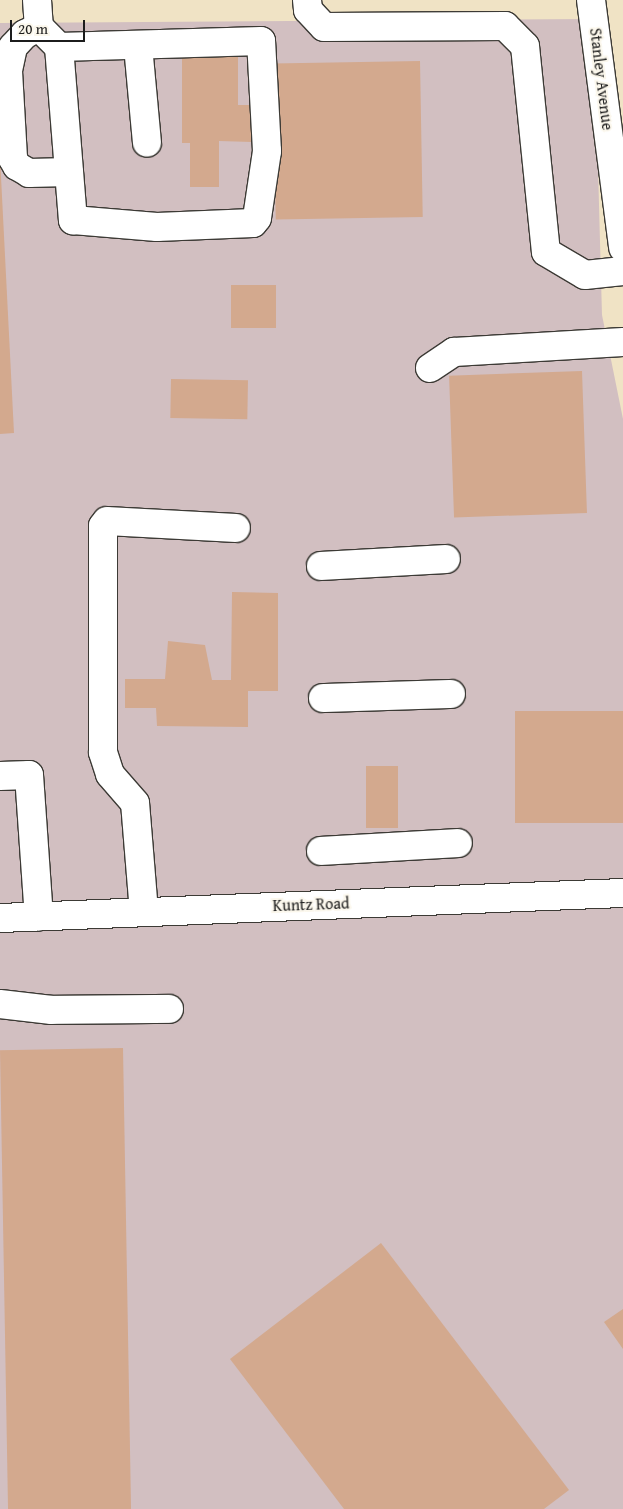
<!DOCTYPE html>
<style>
body{margin:0}
#map{position:relative;width:623px;height:1509px;overflow:hidden;background:#f0e3c5;font-family:"Gentium Book Plus",serif}
div>[style]{position:absolute}
.industrial>*{inset:0;background:#d2bfc1}
.building>*{inset:0;background:#d3a98e;transform-origin:0 0}
.roads{filter:drop-shadow(1px 0 #3c3a35) drop-shadow(-1px 0 #3c3a35) drop-shadow(0 1px #3c3a35) drop-shadow(0 -1px #3c3a35)}
.minor>*{height:28px;margin:-14px;padding:0 14px;transform-origin:14px;border-radius:14px;background:#fff}
.major>*{height:28px;margin:-14px;padding:0 14px;transform-origin:14px;border-radius:14px;background:#fff}
span{translate:-50% -50%;white-space:nowrap;text-align:center;line-height:1.15;-webkit-text-stroke:4px #fbf7ec;paint-order:stroke}
.street-label{font-size:16px;color:#1c1c1c}
.scale{position:absolute;left:10px;top:20px;width:75px;height:22px;box-sizing:border-box;border:2px solid #1c1c1c;border-top:0;padding-left:6px;font-size:15px;line-height:18px;white-space:nowrap;color:#1c1c1c;-webkit-text-stroke:4px #fbf7ec;paint-order:stroke}
</style>
<div id="map">
<div class="industrial">
<i style="clip-path:polygon(594px 19px,602px 315px,623px 419px,623px 1509px,0 1509px,0 23px)"></i>
</div>
<div class="building">
<i style="clip-path:polygon(182px 53px,238px 53px,238px 105px,253px 105px,252px 142px,219px 141px,219px 187px,190px 187px,190px 143px,182px 143px)"></i>
<i style="left:420px;top:61px;width:156px;height:147px;rotate:89deg"></i>
<i style="clip-path:polygon(0 157px,14px 433px,0 434px)"></i>
<i style="left:231px;top:285px;width:45px;height:43px"></i>
<i style="left:582px;top:371px;width:142px;height:133px;rotate:88deg"></i>
<i style="left:171px;top:379px;width:77px;height:39px;rotate:1deg"></i>
<i style="clip-path:polygon(232px 592px,278px 593px,278px 691px,248px 691px,248px 727px,157px 726px,156px 708px,125px 708px,125px 679px,165px 679px,168px 641px,205px 645px,212px 680px,231px 680px)"></i>
<i style="left:623px;top:711px;width:112px;height:108px;rotate:90deg"></i>
<i style="left:366px;top:766px;width:32px;height:62px"></i>
<i style="left:123px;top:1048px;width:461px;height:123px;rotate:89deg"></i>
<i style="clip-path:polygon(381px 1243px,569px 1490px,544px 1509px,344px 1509px,230px 1359px)"></i>
<i style="clip-path:polygon(623px 1309px,623px 1349px,604px 1322px)"></i>
</div>
<div class="roads">
<div class="minor">
<i style="left:37px;top:0;width:27px;rotate:86deg"></i>
<i style="left:39px;top:27px;width:28px;rotate:45deg"></i>
<i style="left:59px;top:47px;width:174px;rotate:85.4deg"></i>
<i style="left:73px;top:220px;width:84px;rotate:4.8deg"></i>
<i style="left:157px;top:227px;width:96px;rotate:-2.4deg"></i>
<i style="left:253px;top:223px;width:6px;rotate:-51deg"></i>
<i style="left:257px;top:218px;width:68px;rotate:-81.5deg"></i>
<i style="left:267px;top:151px;width:110px;rotate:-93.1deg"></i>
<i style="left:261px;top:41px;width:202px;rotate:178.3deg"></i>
<i style="left:307px;top:0;width:10px;rotate:84deg"></i>
<i style="left:308px;top:10px;width:23px;rotate:47deg"></i>
<i style="left:324px;top:27px;width:181px;rotate:-0.3deg"></i>
<i style="left:505px;top:26px;width:28px;rotate:45deg"></i>
<i style="left:525px;top:46px;width:207px;rotate:84.2deg"></i>
<i style="left:546px;top:252px;width:45px;rotate:30.5deg"></i>
<i style="left:585px;top:275px;width:38px;rotate:-6deg"></i>
<i style="left:39px;top:27px;width:16px;rotate:153deg"></i>
<i style="left:25px;top:34px;width:18px;rotate:133deg"></i>
<i style="left:13px;top:47px;width:25px;rotate:102deg"></i>
<i style="left:8px;top:71px;width:88px;rotate:86.7deg"></i>
<i style="left:13px;top:159px;width:8px;rotate:60deg"></i>
<i style="left:17px;top:166px;width:14px;rotate:30deg"></i>
<i style="left:29px;top:173px;width:40px;rotate:-1.4deg"></i>
<i style="left:138px;top:46px;width:97px;rotate:84.7deg"></i>
<i style="left:430px;top:368px;width:29px;rotate:-34deg"></i>
<i style="left:454px;top:352px;width:169px;rotate:-3.4deg"></i>
<i style="left:321px;top:566px;width:125px;rotate:-3.2deg"></i>
<i style="left:323px;top:698px;width:128px;rotate:-1.8deg"></i>
<i style="left:0;top:776px;width:29px;rotate:-2deg"></i>
<i style="left:29px;top:775px;width:142px;rotate:86deg"></i>
<i style="left:321px;top:851px;width:137px;rotate:-3.3deg"></i>
<i style="left:144px;top:912px;width:109px;rotate:-94.7deg"></i>
<i style="left:135px;top:803px;width:38px;rotate:-131deg"></i>
<i style="left:110px;top:774px;width:23px;rotate:-108deg"></i>
<i style="left:103px;top:752px;width:226px;rotate:-90deg"></i>
<i style="left:103px;top:526px;width:6px;rotate:-51deg"></i>
<i style="left:107px;top:521px;width:129px;rotate:3.1deg"></i>
<i style="left:0;top:918px;width:624px;rotate:-2.3deg"></i>
<i style="left:0;top:1004px;width:52px;rotate:6.6deg"></i>
<i style="left:52px;top:1010px;width:117px;rotate:-0.5deg"></i>
</div>
<div class="major">
<i style="left:591px;top:0;width:250px;rotate:82.6deg"></i>
</div>
</div>
<div class="street-label">
<span style="left:602px;top:79px;rotate:83deg">Stanley Avenue</span>
<span style="left:311px;top:904px;rotate:-2deg">Kuntz Road</span>
</div>
<div class="scale">20 m</div>
</div>
